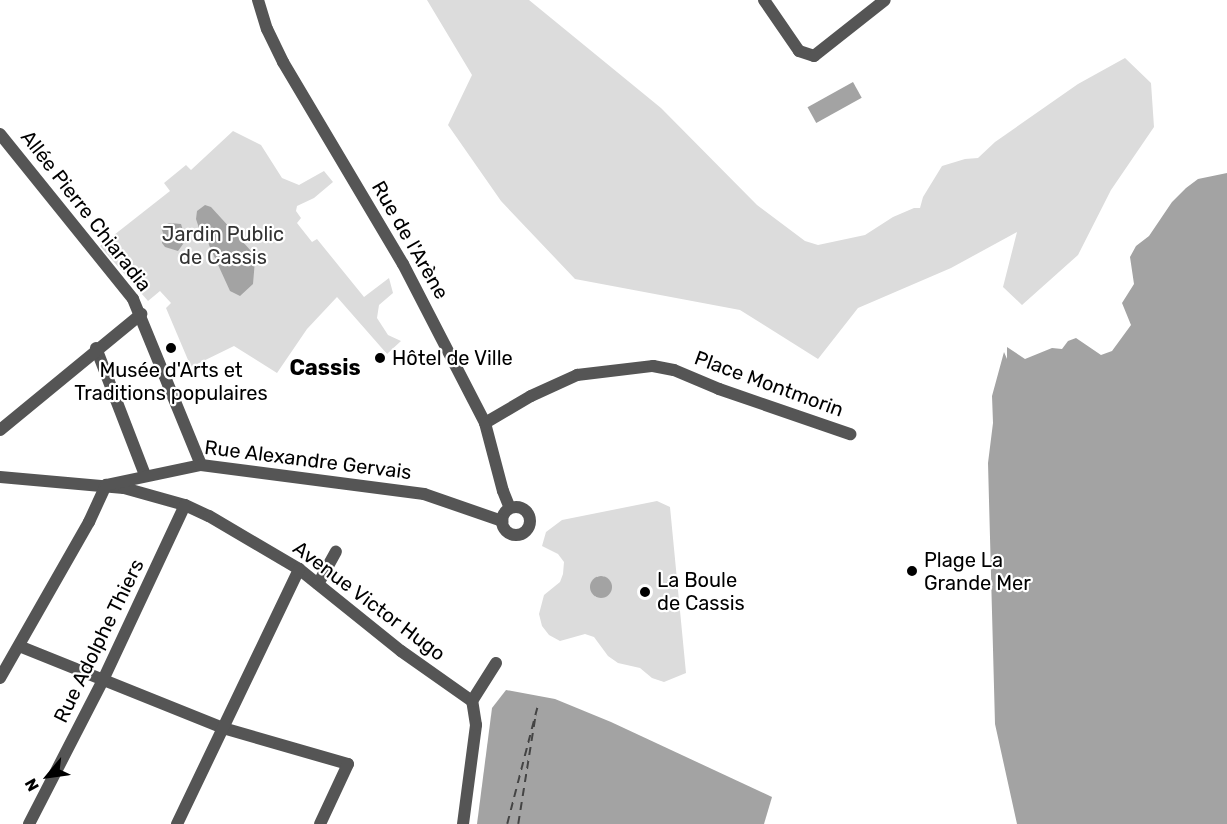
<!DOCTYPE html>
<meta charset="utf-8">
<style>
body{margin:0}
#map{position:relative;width:1227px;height:824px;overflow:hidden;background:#fff;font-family:Rubik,sans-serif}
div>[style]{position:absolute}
.green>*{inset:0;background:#dcdcdc}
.water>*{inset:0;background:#a3a3a3;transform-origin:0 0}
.round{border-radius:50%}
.ferry>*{height:1.5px;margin-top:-0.75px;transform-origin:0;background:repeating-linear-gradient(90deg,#444 0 8px,transparent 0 14px)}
.minor>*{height:12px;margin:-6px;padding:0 6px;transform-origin:6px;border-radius:6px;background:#555}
.tertiary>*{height:12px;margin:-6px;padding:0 6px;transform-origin:6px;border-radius:6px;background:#555}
.tertiary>.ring{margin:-6px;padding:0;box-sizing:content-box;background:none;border:12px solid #555;border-radius:50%}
.dots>*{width:16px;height:16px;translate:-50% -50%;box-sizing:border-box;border:3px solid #fff;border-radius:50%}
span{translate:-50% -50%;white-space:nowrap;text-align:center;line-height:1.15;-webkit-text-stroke:4.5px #fff;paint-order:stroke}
.street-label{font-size:20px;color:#000}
.park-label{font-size:20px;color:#333}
.poi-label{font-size:20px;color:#000}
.left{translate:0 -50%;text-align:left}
.quarter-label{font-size:22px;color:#000;font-weight:700}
.north{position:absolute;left:18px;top:746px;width:60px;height:60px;-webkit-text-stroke:4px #fff;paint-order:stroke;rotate:241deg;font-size:16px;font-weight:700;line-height:24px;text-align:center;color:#000}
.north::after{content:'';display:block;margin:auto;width:21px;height:27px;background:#000;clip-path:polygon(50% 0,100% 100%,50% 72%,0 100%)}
</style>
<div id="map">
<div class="green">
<i style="clip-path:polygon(427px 0,529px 0,661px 108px,757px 205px,805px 241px,818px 245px,865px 235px,893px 217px,914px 208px,920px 208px,923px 197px,942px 166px,965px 159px,978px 158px,995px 142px,1078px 84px,1125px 58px,1151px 83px,1154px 127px,1111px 190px,1078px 255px,1022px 305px,1003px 287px,1017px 232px,951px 268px,858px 308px,818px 359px,740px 310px,575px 279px,501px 201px,448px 125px,472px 75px)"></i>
<i style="clip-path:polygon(233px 131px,261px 145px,282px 178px,299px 185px,324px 171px,333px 182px,314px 198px,297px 206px,296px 211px,301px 218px,297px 223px,312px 242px,317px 239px,364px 297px,389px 278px,393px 293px,379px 305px,377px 318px,388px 335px,401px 341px,387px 354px,337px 297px,307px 329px,277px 373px,234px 346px,191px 367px,166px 308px,171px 303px,160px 291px,148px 301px,100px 246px,170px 191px,164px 183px,186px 165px,191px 170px)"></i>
<i style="clip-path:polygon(evenodd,657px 501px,670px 507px,686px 673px,664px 682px,652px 678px,640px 668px,618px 663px,608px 656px,594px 637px,585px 634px,560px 641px,549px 635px,542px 626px,539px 614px,544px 595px,560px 582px,563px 574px,564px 562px,558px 554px,542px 546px,546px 532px,562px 520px,657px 501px,597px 576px,604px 576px,602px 598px,595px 597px,597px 576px)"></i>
</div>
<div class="water">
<i style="left:853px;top:82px;width:18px;height:52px;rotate:61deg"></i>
<i style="clip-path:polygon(1227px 173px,1227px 824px,1017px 824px,995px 724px,988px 463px,993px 423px,992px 396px,1004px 352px,1007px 359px,1007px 347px,1025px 359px,1052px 348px,1062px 349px,1068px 341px,1076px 338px,1101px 355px,1112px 351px,1131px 325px,1122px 303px,1134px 284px,1130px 257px,1136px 246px,1149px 236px,1172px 202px,1186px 188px,1198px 179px)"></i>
<i style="clip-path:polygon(205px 205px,211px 207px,252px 252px,255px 260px,253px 284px,240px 296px,230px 291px,209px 245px,207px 233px,201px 234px,196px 219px,197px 211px)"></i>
<i style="clip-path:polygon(169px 223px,181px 224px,186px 240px,178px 251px,165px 247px,162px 243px,163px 233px,161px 227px)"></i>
<i class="round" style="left:590px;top:576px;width:22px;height:22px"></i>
<i style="clip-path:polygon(506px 690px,555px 699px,611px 722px,772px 797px,764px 824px,477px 824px,492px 708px)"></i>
</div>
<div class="ferry">
<i style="left:507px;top:824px;width:120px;rotate:-75.5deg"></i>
<i style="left:518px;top:824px;width:107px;rotate:-80.9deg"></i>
</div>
<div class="minor">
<i style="left:764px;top:0;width:62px;rotate:55.5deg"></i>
<i style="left:799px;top:51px;width:16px;rotate:18deg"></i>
<i style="left:814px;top:56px;width:90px;rotate:-38.3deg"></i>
<i style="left:0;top:134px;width:212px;rotate:51.1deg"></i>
<i style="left:133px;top:299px;width:179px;rotate:67.7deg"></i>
<i style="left:96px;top:348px;width:136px;rotate:68.9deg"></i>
<i style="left:485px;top:423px;width:53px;rotate:-30.4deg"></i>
<i style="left:531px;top:396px;width:51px;rotate:-24.5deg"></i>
<i style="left:577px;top:375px;width:77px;rotate:-6.8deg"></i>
<i style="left:653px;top:366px;width:21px;rotate:11deg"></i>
<i style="left:674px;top:370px;width:49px;rotate:22.9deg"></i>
<i style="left:719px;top:389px;width:139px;rotate:19deg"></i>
<i style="left:0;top:430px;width:183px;rotate:-39.4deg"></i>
<i style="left:0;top:477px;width:124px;rotate:5.1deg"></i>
<i style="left:124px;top:488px;width:63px;rotate:15.6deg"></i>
<i style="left:185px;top:505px;width:26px;rotate:25deg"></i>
<i style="left:209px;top:516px;width:104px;rotate:30.5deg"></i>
<i style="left:299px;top:569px;width:131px;rotate:38.8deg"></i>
<i style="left:401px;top:651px;width:87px;rotate:35.2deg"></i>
<i style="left:318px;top:584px;width:37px;rotate:-61deg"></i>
<i style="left:19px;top:646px;width:220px;rotate:21.9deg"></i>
<i style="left:223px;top:728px;width:130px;rotate:16.1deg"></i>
<i style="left:348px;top:764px;width:66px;rotate:115deg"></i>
<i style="left:29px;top:824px;width:162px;rotate:-62.8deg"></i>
<i style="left:103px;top:680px;width:193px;rotate:-64.9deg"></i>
<i style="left:177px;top:824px;width:283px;rotate:-64.4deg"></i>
<i style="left:463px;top:824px;width:100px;rotate:-82.5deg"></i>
<i style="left:476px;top:725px;width:24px;rotate:-99deg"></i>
<i style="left:472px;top:701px;width:45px;rotate:-57.7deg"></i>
</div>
<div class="tertiary">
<i style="left:258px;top:0;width:30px;rotate:73deg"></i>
<i style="left:267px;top:29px;width:37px;rotate:64deg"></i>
<i style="left:283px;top:62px;width:235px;rotate:59.3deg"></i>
<i style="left:403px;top:264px;width:179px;rotate:62.7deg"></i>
<i style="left:485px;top:423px;width:70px;rotate:75.2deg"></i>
<i style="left:503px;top:491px;width:18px;rotate:68deg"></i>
<i class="ring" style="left:502px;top:507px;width:16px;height:16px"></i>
<i style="left:0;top:678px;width:180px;rotate:-60.3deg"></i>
<i style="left:89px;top:522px;width:41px;rotate:-65.3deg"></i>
<i style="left:106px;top:485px;width:97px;rotate:-11.9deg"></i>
<i style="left:201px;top:465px;width:225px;rotate:7.4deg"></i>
<i style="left:424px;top:494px;width:83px;rotate:19.1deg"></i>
</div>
<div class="dots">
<i style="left:171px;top:348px;background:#000"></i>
<i style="left:380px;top:358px;background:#000"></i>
<i style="left:912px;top:571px;background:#000"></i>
<i style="left:645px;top:592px;background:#000"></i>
</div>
<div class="street-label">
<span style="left:86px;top:211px;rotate:52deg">Allée Pierre Chiaradia</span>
<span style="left:410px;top:240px;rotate:60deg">Rue de l'Arène</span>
<span style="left:769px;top:384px;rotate:20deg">Place Montmorin</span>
<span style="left:308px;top:460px;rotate:7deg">Rue Alexandre Gervais</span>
<span style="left:369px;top:601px;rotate:37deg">Avenue Victor Hugo</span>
<span style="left:99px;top:641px;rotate:-64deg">Rue Adolphe Thiers</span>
</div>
<div class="park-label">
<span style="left:223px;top:246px">Jardin Public<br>de Cassis</span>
</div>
<div class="poi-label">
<span class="left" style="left:392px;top:358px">Hôtel de Ville</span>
<span style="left:171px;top:382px">Musée d'Arts et<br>Traditions populaires</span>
<span class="left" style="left:924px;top:572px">Plage La<br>Grande Mer</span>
<span class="left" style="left:657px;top:592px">La Boule<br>de Cassis</span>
</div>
<div class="quarter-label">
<span style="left:325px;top:368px">Cassis</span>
</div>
<div class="north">N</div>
</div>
